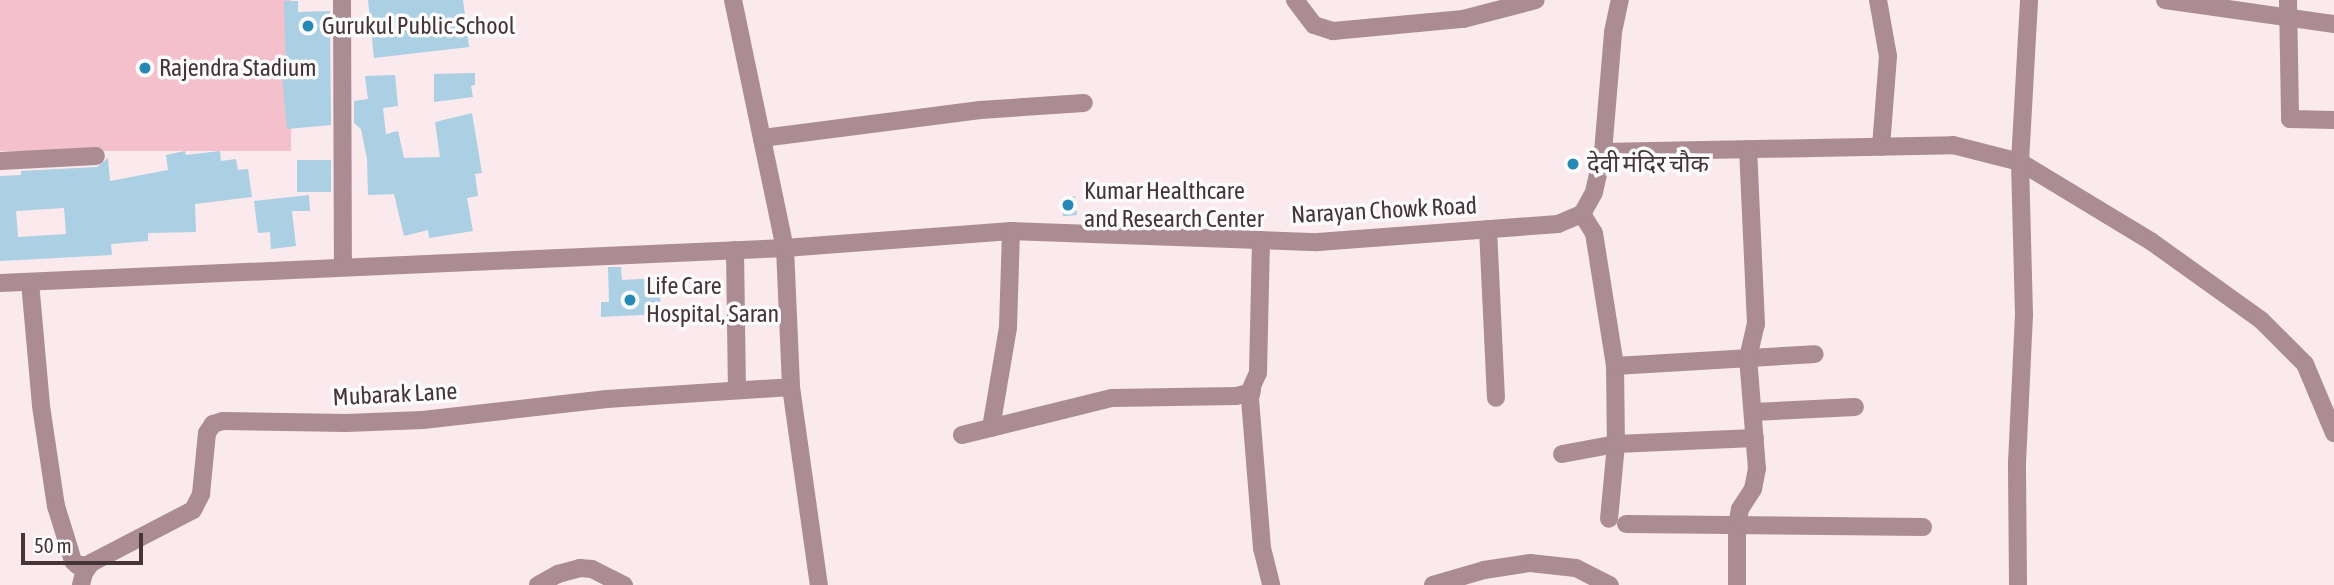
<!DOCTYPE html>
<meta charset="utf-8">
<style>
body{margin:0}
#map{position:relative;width:2334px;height:585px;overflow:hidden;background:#fae9ed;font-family:"Asap Condensed","Noto Sans Devanagari",sans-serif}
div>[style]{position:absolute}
.green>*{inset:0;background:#f4c0cb;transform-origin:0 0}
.building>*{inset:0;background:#abcfe3;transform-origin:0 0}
.minor>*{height:18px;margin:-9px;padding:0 9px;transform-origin:9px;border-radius:9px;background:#aa8c92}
.dots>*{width:19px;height:19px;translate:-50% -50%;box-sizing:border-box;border:4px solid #fbfbfb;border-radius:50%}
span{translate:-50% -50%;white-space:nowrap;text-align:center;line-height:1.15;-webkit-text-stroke:7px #fbfbfb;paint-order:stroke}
.poi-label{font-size:24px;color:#453539}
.left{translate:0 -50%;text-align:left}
.street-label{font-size:24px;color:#453539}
.scale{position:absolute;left:21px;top:533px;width:122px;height:32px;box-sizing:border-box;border:4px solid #453539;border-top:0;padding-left:9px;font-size:21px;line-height:24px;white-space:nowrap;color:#453539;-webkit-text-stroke:5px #fbfbfb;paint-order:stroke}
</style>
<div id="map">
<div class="green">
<i style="left:0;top:0;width:291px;height:151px"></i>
</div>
<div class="building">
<i style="clip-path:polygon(368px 0,463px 0,469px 47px,374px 58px)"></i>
<i style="clip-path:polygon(284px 1px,298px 1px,298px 12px,330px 11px,331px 125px,287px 129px,282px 76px,286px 75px)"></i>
<i style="clip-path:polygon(475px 73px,475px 85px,471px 86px,473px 97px,434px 102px,434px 74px)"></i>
<i style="clip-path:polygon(395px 75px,398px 106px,383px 108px,386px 134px,398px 131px,404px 158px,440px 157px,435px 122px,472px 113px,482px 173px,475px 174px,478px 196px,467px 198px,473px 231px,429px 238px,428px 230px,404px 236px,394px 194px,368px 195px,367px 159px,361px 129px,354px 123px,354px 101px,368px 99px,365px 76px)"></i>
<i style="clip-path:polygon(evenodd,185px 151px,186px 155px,220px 151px,221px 161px,236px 159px,238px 170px,248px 169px,252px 197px,195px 204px,196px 232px,148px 233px,148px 241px,111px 244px,112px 255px,0 261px,0 176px,21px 175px,21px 171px,97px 167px,108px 158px,110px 181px,168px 170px,166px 155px,185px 151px,64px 208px,66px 234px,18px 237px,16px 211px,64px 208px)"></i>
<i style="left:331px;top:160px;width:32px;height:34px;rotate:90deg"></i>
<i style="clip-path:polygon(309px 195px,310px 211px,292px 211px,296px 246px,271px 249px,270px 232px,258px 233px,254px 201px)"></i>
<i style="left:1075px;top:196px;width:19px;height:14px;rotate:84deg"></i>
<i style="clip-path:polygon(608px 267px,621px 267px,622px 280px,659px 278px,661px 314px,601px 317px,601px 302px,609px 302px)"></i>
</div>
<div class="minor">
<i style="left:342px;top:0;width:267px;rotate:89.8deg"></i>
<i style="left:733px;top:0;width:253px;rotate:78.2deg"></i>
<i style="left:785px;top:248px;width:139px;rotate:87.5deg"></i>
<i style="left:791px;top:387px;width:200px;rotate:82deg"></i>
<i style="left:1295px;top:0;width:31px;rotate:53deg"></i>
<i style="left:1314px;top:25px;width:20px;rotate:18deg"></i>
<i style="left:1333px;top:31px;width:131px;rotate:-5.3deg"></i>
<i style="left:1463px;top:19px;width:75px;rotate:-14.6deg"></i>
<i style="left:1878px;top:0;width:57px;rotate:79.9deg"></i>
<i style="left:1888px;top:56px;width:91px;rotate:94.4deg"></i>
<i style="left:2165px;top:0;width:171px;rotate:8.1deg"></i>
<i style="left:2288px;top:0;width:119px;rotate:89deg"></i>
<i style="left:2290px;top:119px;width:44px;rotate:1.3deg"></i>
<i style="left:762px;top:138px;width:220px;rotate:-7.3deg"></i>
<i style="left:980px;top:110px;width:104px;rotate:-3.9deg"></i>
<i style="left:1603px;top:152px;width:350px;rotate:-1.1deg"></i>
<i style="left:1953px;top:145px;width:69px;rotate:14.2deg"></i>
<i style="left:2020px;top:162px;width:154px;rotate:31.2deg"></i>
<i style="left:2152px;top:242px;width:134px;rotate:35.6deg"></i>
<i style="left:2261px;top:320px;width:62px;rotate:45deg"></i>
<i style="left:2305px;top:364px;width:75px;rotate:67.2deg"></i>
<i style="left:0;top:161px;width:96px;rotate:-3deg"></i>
<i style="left:1582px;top:214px;width:22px;rotate:58deg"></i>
<i style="left:1594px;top:233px;width:135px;rotate:81deg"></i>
<i style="left:1615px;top:366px;width:78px;rotate:89.3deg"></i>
<i style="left:1616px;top:444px;width:75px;rotate:95.3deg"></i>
<i style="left:1488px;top:229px;width:169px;rotate:87.3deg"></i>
<i style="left:735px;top:250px;width:140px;rotate:89.2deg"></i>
<i style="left:30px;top:282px;width:124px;rotate:84.9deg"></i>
<i style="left:41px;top:406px;width:101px;rotate:81.5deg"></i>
<i style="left:56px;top:506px;width:58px;rotate:72.8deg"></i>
<i style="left:73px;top:561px;width:6px;rotate:45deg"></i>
<i style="left:77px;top:565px;width:12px"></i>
<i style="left:0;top:283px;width:786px;rotate:-2.55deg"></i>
<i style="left:785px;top:248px;width:227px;rotate:-4.3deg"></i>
<i style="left:1011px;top:231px;width:307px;rotate:2.1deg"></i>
<i style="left:1318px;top:242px;width:241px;rotate:-4.3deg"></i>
<i style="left:1558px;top:224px;width:26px;rotate:-23deg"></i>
<i style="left:1582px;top:214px;width:25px;rotate:-61deg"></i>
<i style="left:1594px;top:192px;width:41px;rotate:-77.3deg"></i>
<i style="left:1603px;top:152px;width:120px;rotate:-85.2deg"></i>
<i style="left:1613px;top:32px;width:33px;rotate:-78deg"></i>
<i style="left:1615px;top:366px;width:200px;rotate:-3.4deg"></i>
<i style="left:1252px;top:390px;width:9px;rotate:103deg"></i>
<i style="left:1250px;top:399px;width:149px;rotate:85.4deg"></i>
<i style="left:1262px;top:548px;width:38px;rotate:76deg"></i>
<i style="left:1753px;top:412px;width:102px;rotate:-2.8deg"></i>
<i style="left:991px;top:428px;width:102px;rotate:-80.4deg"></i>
<i style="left:1008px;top:327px;width:96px;rotate:-88.2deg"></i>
<i style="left:962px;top:435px;width:154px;rotate:-13.9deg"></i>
<i style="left:1112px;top:398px;width:124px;rotate:-0.9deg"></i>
<i style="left:1236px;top:396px;width:13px;rotate:-13deg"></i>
<i style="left:1249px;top:393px;width:22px;rotate:-66deg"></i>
<i style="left:1258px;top:373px;width:133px;rotate:-88.7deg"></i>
<i style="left:1562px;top:454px;width:55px;rotate:-10.5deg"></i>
<i style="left:1616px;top:444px;width:139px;rotate:-2.5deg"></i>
<i style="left:1626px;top:524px;width:297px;rotate:0.6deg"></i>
<i style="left:81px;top:585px;width:12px;rotate:-76deg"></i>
<i style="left:84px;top:573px;width:12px;rotate:-55deg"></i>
<i style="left:91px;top:563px;width:115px;rotate:-27.5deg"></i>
<i style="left:193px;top:510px;width:18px;rotate:-63deg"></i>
<i style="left:201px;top:494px;width:61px;rotate:-84.4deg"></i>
<i style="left:207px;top:433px;width:11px;rotate:-56deg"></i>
<i style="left:213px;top:424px;width:10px;rotate:-17deg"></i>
<i style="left:223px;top:421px;width:123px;rotate:0.9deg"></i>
<i style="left:346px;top:423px;width:77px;rotate:-2.2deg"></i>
<i style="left:423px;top:420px;width:185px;rotate:-6.5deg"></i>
<i style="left:607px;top:399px;width:184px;rotate:-3.7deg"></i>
<i style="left:538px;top:585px;width:23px;rotate:-29deg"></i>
<i style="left:558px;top:574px;width:23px;rotate:-15deg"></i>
<i style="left:580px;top:568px;width:12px;rotate:5deg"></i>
<i style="left:592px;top:569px;width:36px;rotate:27deg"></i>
<i style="left:1433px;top:585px;width:53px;rotate:-16.4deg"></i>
<i style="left:1484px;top:570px;width:47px;rotate:-8.7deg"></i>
<i style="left:1530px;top:563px;width:46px;rotate:6.2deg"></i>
<i style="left:1576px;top:568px;width:38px;rotate:27deg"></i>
<i style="left:1737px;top:585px;width:59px;rotate:-90deg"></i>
<i style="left:1737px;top:526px;width:17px;rotate:-80deg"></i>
<i style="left:1740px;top:509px;width:24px;rotate:-57deg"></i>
<i style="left:1753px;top:489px;width:20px;rotate:-79deg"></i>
<i style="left:1757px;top:469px;width:111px;rotate:-94.6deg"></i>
<i style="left:1748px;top:358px;width:35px;rotate:-77deg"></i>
<i style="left:1756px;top:324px;width:175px;rotate:-92.6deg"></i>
<i style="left:2018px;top:585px;width:122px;rotate:-90.5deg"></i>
<i style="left:2017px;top:463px;width:148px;rotate:-87.3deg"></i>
<i style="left:2024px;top:315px;width:153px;rotate:-91.5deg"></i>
<i style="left:2020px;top:162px;width:162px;rotate:-86.8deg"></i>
</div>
<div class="dots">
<i style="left:308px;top:26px;background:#2788b3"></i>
<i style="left:145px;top:68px;background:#2788b3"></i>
<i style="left:1573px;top:164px;background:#2788b3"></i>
<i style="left:1068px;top:205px;background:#2788b3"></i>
<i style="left:630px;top:300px;background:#2788b3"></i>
</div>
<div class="poi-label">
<span class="left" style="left:322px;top:26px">Gurukul Public School</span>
<span class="left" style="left:159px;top:68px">Rajendra Stadium</span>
<span class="left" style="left:1587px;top:164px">देवी मंदिर चौक</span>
<span class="left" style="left:1084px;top:205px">Kumar Healthcare<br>and Research Center</span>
<span class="left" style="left:646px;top:300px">Life Care<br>Hospital, Saran</span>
</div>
<div class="street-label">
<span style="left:1384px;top:210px;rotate:-3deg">Narayan Chowk Road</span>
<span style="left:395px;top:394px;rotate:-3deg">Mubarak Lane</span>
</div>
<div class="scale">50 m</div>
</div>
